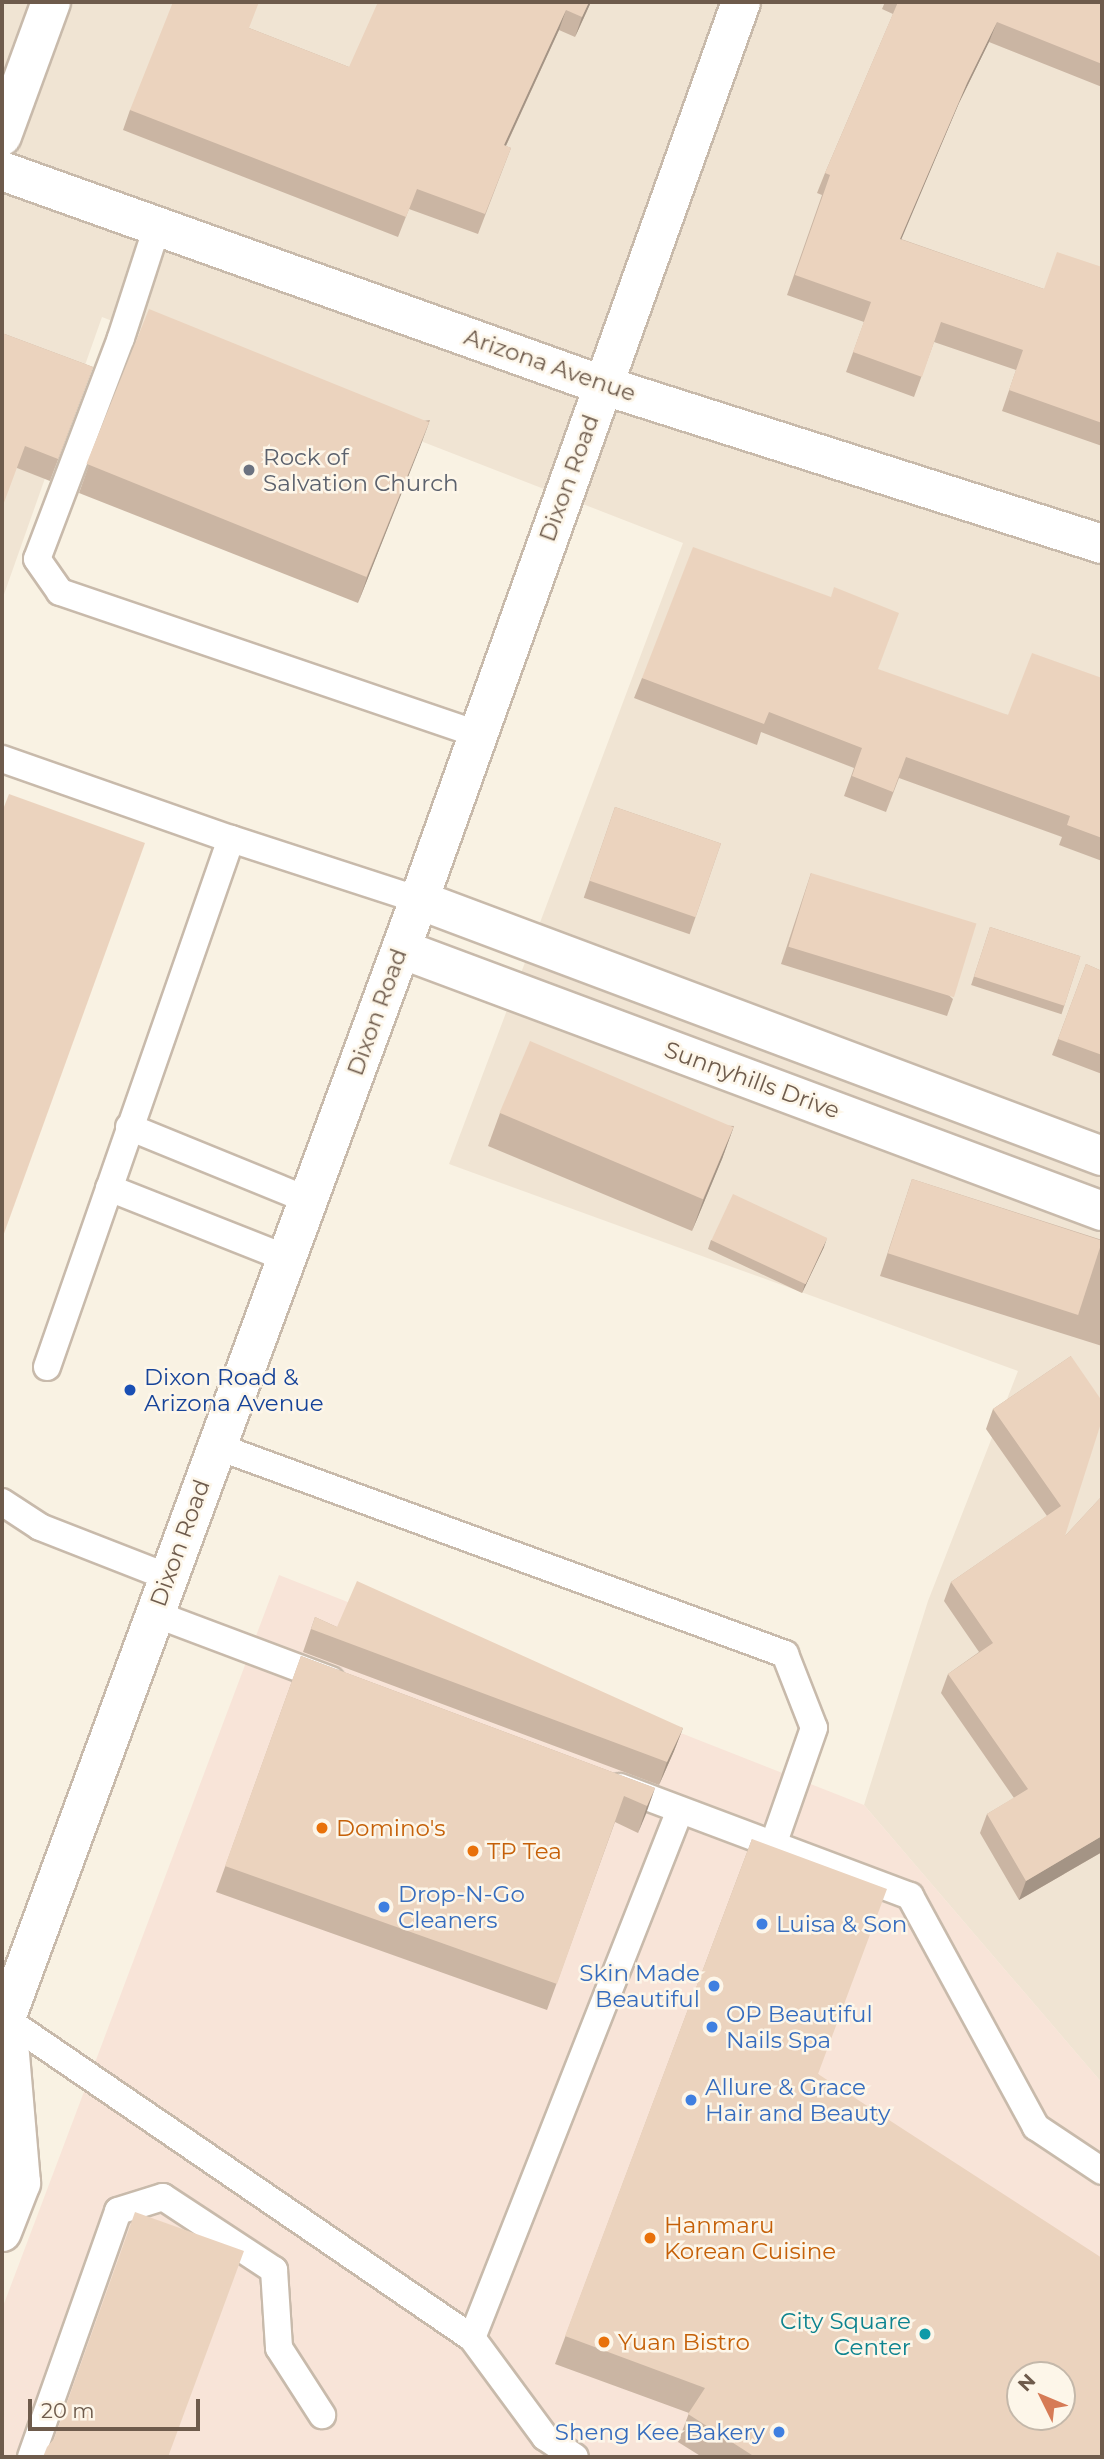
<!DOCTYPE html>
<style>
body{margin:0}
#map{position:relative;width:1104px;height:2459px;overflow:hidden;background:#f9f2e3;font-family:Montserrat,sans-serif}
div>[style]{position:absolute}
.residential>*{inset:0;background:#f0e4d3}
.commercial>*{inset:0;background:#f8e4d8}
.roads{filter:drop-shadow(2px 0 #c8baab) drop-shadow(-2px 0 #c8baab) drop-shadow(0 2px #c8baab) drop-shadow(0 -2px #c8baab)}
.service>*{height:26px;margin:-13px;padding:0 13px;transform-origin:13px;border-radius:13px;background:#fff}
.minor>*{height:38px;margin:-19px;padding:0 19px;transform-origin:19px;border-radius:19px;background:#fff}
.tertiary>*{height:38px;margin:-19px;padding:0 19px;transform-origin:19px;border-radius:19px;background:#fff}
.wall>*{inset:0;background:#cab5a3;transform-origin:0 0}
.shaded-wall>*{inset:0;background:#a49485}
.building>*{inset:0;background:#ebd3be;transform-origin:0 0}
.dots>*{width:19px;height:19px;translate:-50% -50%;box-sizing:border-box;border:4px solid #fdf6e9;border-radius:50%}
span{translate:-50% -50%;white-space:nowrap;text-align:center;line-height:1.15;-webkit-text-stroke:5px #fdf6e9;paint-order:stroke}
.street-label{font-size:23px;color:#6e5b4c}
.worship-label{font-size:23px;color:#5b616d}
.left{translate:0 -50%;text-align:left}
.transit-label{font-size:23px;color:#164399}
.food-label{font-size:23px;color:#c56008}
.shop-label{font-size:23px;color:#366cbe}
.right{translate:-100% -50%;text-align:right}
.culture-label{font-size:23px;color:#0d838f}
.frame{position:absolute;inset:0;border:4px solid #6e5b4c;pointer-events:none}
.north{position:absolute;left:1006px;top:2361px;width:70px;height:70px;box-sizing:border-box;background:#fdf6e9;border:2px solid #c4b8aa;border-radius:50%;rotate:313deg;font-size:19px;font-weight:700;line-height:28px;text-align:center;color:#6e5b4c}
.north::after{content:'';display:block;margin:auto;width:24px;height:32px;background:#d67b56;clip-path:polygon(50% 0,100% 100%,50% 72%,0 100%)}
.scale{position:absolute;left:28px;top:2399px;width:172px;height:32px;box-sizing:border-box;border:4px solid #6e5b4c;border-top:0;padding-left:9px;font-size:21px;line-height:24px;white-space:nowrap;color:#6e5b4c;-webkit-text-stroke:5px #fdf6e9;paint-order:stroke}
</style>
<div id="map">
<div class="residential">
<i style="clip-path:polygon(2px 2px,1102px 2px,1102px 2083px,864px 1805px,928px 1601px,1018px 1371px,449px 1164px,683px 543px,102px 317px,2px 600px)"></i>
</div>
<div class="commercial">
<i style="clip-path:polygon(evenodd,279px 1575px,864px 1805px,1102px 2083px,1102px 2457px,2px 2457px,2px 2309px,279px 1575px,1020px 2375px,1062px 2375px,1062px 2417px,1020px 2417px,1020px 2375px)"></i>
</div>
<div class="roads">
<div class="service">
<i style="left:157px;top:227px;width:117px;rotate:108deg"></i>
<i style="left:121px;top:338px;width:236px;rotate:110.8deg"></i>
<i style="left:37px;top:559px;width:40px;rotate:55.1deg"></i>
<i style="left:60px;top:592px;width:441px;rotate:18.8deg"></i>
<i style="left:2px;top:759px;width:243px;rotate:19.3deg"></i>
<i style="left:129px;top:1127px;width:193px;rotate:22.2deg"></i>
<i style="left:109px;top:1188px;width:190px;rotate:21.6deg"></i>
<i style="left:47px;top:1367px;width:559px;rotate:-70.79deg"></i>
<i style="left:231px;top:839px;width:198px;rotate:18deg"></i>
<i style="left:216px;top:1446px;width:606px;rotate:20.08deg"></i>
<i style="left:785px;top:1654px;width:79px;rotate:68.6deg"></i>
<i style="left:814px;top:1728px;width:124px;rotate:109.3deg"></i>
<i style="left:2px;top:1502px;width:45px;rotate:33.3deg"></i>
<i style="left:40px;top:1527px;width:137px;rotate:21.3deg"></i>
<i style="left:155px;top:1614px;width:188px;rotate:20.6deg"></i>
<i style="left:620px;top:1787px;width:310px;rotate:20.6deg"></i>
<i style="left:910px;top:1896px;width:263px;rotate:61.4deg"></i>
<i style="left:1036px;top:2127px;width:79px;rotate:33.7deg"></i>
<i style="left:7px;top:2020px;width:563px;rotate:34.37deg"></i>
<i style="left:472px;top:2338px;width:123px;rotate:53.6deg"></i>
<i style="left:545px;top:2437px;width:36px;rotate:34deg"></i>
<i style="left:472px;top:2338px;width:567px;rotate:-68.5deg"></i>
<i style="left:31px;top:2457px;width:261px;rotate:-70.5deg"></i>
<i style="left:118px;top:2211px;width:47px;rotate:-17.3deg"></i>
<i style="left:163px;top:2197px;width:133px;rotate:33.3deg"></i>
<i style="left:274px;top:2270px;width:78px;rotate:86.3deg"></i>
<i style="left:279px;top:2348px;width:80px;rotate:57.3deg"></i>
</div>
<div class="minor">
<i style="left:2px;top:136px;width:143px;rotate:-69.9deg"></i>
<i style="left:2px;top:171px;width:637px;rotate:19.63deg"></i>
<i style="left:602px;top:385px;width:525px;rotate:17.64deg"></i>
<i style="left:419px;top:900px;width:729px;rotate:20.55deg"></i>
<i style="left:401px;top:949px;width:748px;rotate:20.49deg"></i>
</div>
<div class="tertiary">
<i style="left:2px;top:2029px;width:1204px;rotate:-69.73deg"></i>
<i style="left:419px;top:900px;width:954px;rotate:-70.27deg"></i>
<i style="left:2px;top:2232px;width:53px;rotate:-68.8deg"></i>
<i style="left:21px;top:2183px;width:164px;rotate:-94.9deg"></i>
</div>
</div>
<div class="wall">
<i style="clip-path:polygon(591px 2px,575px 37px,559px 30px,506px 146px,511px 148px,478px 234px,409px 209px,398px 237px,123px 130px,130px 110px,249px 28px,349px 67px)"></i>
<i style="clip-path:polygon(885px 2px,1102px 2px,1102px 87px,989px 42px,959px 103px,901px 239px,1044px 289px,1102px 267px,1102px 446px,1002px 411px,1016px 370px,934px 342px,914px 397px,846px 372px,864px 322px,787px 295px,822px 195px,817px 193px,825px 173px,893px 14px,882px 9px)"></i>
<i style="clip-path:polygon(2px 333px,93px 367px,50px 481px,17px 468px)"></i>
<i style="clip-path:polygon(430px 420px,358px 603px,79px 493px,89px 465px)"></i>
<i style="clip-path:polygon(642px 678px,1008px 715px,1102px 678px,1102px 861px,1059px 845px,1062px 837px,899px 778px,886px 812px,844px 796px,854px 768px,761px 732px,757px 745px,634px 698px)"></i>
<i style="left:615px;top:807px;width:112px;height:96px;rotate:19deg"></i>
<i style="clip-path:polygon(811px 873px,953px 999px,947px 1016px,781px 964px)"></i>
<i style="left:990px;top:927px;width:95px;height:61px;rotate:18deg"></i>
<i style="clip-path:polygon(1086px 964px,1102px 971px,1102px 1074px,1052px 1055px)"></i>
<i style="clip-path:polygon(500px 1113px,734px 1126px,722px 1159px,692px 1231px,488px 1146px)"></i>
<i style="clip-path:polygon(912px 1179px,1102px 1240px,1102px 1346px,880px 1276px)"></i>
<i style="clip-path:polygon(711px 1240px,824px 1247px,802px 1293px,708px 1249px)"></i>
<i style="clip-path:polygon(1071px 1356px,1065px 1536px,1102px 1496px,1102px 1852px,1019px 1900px,980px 1833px,987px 1814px,1014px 1798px,941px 1693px,948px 1674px,979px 1652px,944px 1601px,951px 1582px,1047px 1516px,986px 1429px,993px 1409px)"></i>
<i style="clip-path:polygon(315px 1617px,337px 1627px,683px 1728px,674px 1751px,659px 1785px,303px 1652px)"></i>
<i style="clip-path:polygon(301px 1656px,655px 1788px,638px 1833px,615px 1822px,547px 2010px,216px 1892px)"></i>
<i style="clip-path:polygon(752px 1839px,818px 2074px,1102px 2457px,702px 2457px,678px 2442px,689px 2413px,555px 2364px)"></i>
</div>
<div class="shaded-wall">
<i style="clip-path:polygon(589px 2px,591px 2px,575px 37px,582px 17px)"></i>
<i style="clip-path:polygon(566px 10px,559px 30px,497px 165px,504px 145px)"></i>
<i style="clip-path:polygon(997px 22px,989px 42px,959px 103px,893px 259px,900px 239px,967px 83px)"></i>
<i style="clip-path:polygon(430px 420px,420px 447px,358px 603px,368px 575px)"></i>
<i style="clip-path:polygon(734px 1126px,722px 1159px,692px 1231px,704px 1198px)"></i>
<i style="clip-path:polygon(827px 1238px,824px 1247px,802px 1293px,805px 1284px)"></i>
<i style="clip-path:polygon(683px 1728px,674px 1751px,659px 1785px,667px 1762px)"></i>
<i style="clip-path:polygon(655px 1788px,646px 1814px,638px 1833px,647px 1806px)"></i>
<i style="clip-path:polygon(1102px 1836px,1102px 1852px,1019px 1900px,1026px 1881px)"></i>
</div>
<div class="building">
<i style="clip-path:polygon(173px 2px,259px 2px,249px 28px,349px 67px,378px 2px,589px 2px,582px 17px,566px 10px,504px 145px,511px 148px,485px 214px,417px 189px,406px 217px,130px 110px)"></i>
<i style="clip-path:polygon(898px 2px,1102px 2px,1102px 64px,997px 22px,967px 83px,900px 239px,1044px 289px,1057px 252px,1102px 267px,1102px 423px,1009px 390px,1023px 350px,941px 322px,922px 377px,853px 352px,871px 302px,795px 275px,830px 175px,825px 173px)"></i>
<i style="left:149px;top:309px;width:302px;height:167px;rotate:22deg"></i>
<i style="clip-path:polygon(2px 333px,93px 367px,58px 459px,25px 446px,2px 508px)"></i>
<i style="clip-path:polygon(693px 547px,831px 597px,834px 587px,899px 613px,878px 669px,1008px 715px,1032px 653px,1102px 678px,1102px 838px,1067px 825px,1070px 816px,906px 757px,893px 792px,852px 776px,862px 748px,769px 712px,764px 724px,642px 678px)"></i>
<i style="clip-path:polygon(9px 794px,145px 843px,2px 1239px,2px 812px)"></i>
<i style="left:615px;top:807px;width:112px;height:78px;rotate:19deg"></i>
<i style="left:811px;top:873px;width:173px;height:77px;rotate:17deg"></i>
<i style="left:990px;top:927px;width:95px;height:52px;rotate:18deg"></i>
<i style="clip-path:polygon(1086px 964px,1102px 971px,1102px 1055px,1058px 1039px)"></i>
<i style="left:530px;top:1041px;width:221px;height:78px;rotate:23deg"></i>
<i style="left:912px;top:1179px;width:200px;height:78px;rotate:18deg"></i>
<i style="left:733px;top:1194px;width:104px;height:51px;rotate:25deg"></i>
<i style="clip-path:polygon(1071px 1356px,1102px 1401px,1102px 1420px,1065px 1536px,1102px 1496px,1102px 1836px,1026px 1881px,987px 1814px,1028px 1789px,948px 1674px,993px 1643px,951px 1582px,1061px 1506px,993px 1409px)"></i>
<i style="clip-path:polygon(357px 1581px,683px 1728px,667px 1762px,311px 1629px,315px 1617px,337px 1627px)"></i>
<i style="clip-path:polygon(301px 1656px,655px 1788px,647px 1806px,624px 1796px,557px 1984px,225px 1866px)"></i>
<i style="clip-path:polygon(evenodd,752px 1839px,887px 1889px,818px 2074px,1102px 2258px,1102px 2457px,755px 2457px,688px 2414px,705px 2388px,565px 2336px,752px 1839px,1020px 2375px,1062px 2375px,1062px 2417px,1020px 2417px,1020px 2375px)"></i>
<i style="clip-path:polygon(135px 2212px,244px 2251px,168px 2457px,43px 2457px,47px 2447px,54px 2439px)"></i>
</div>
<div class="dots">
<i style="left:249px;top:470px;background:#6b7280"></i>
<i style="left:130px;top:1390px;background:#1a4fb4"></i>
<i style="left:322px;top:1828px;background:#e8710a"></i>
<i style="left:473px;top:1851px;background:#e8710a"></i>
<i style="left:384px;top:1907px;background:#3f7fe0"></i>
<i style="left:762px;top:1924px;background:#3f7fe0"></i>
<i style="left:714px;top:1986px;background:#3f7fe0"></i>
<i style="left:712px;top:2027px;background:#3f7fe0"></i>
<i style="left:691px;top:2100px;background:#3f7fe0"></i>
<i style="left:650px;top:2238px;background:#e8710a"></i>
<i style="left:925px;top:2334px;background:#0f9aa8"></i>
<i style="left:604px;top:2342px;background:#e8710a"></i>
<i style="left:779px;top:2432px;background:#3f7fe0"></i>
</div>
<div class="street-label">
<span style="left:550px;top:365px;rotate:19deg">Arizona Avenue</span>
<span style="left:569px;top:478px;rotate:-70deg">Dixon Road</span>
<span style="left:377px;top:1012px;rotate:-70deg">Dixon Road</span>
<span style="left:752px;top:1080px;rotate:20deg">Sunnyhills Drive</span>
<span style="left:180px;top:1543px;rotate:-70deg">Dixon Road</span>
</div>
<div class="worship-label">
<span class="left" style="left:263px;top:470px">Rock of<br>Salvation Church</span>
</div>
<div class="transit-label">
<span class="left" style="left:144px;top:1390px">Dixon Road &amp;<br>Arizona Avenue</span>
</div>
<div class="food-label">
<span class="left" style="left:336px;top:1828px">Domino's</span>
<span class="left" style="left:487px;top:1851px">TP Tea</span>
<span class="left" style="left:664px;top:2238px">Hanmaru<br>Korean Cuisine</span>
<span class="left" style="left:618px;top:2342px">Yuan Bistro</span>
</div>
<div class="shop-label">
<span class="left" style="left:398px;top:1907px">Drop-N-Go<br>Cleaners</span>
<span class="left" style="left:776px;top:1924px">Luisa &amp; Son</span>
<span class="right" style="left:700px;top:1986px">Skin Made<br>Beautiful</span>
<span class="left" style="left:726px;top:2027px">OP Beautiful<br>Nails Spa</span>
<span class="left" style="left:705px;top:2100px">Allure &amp; Grace<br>Hair and Beauty</span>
<span class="right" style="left:765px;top:2432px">Sheng Kee Bakery</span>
</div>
<div class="culture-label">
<span class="right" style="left:911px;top:2334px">City Square<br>Center</span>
</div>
<div class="frame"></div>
<div class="north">N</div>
<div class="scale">20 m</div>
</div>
